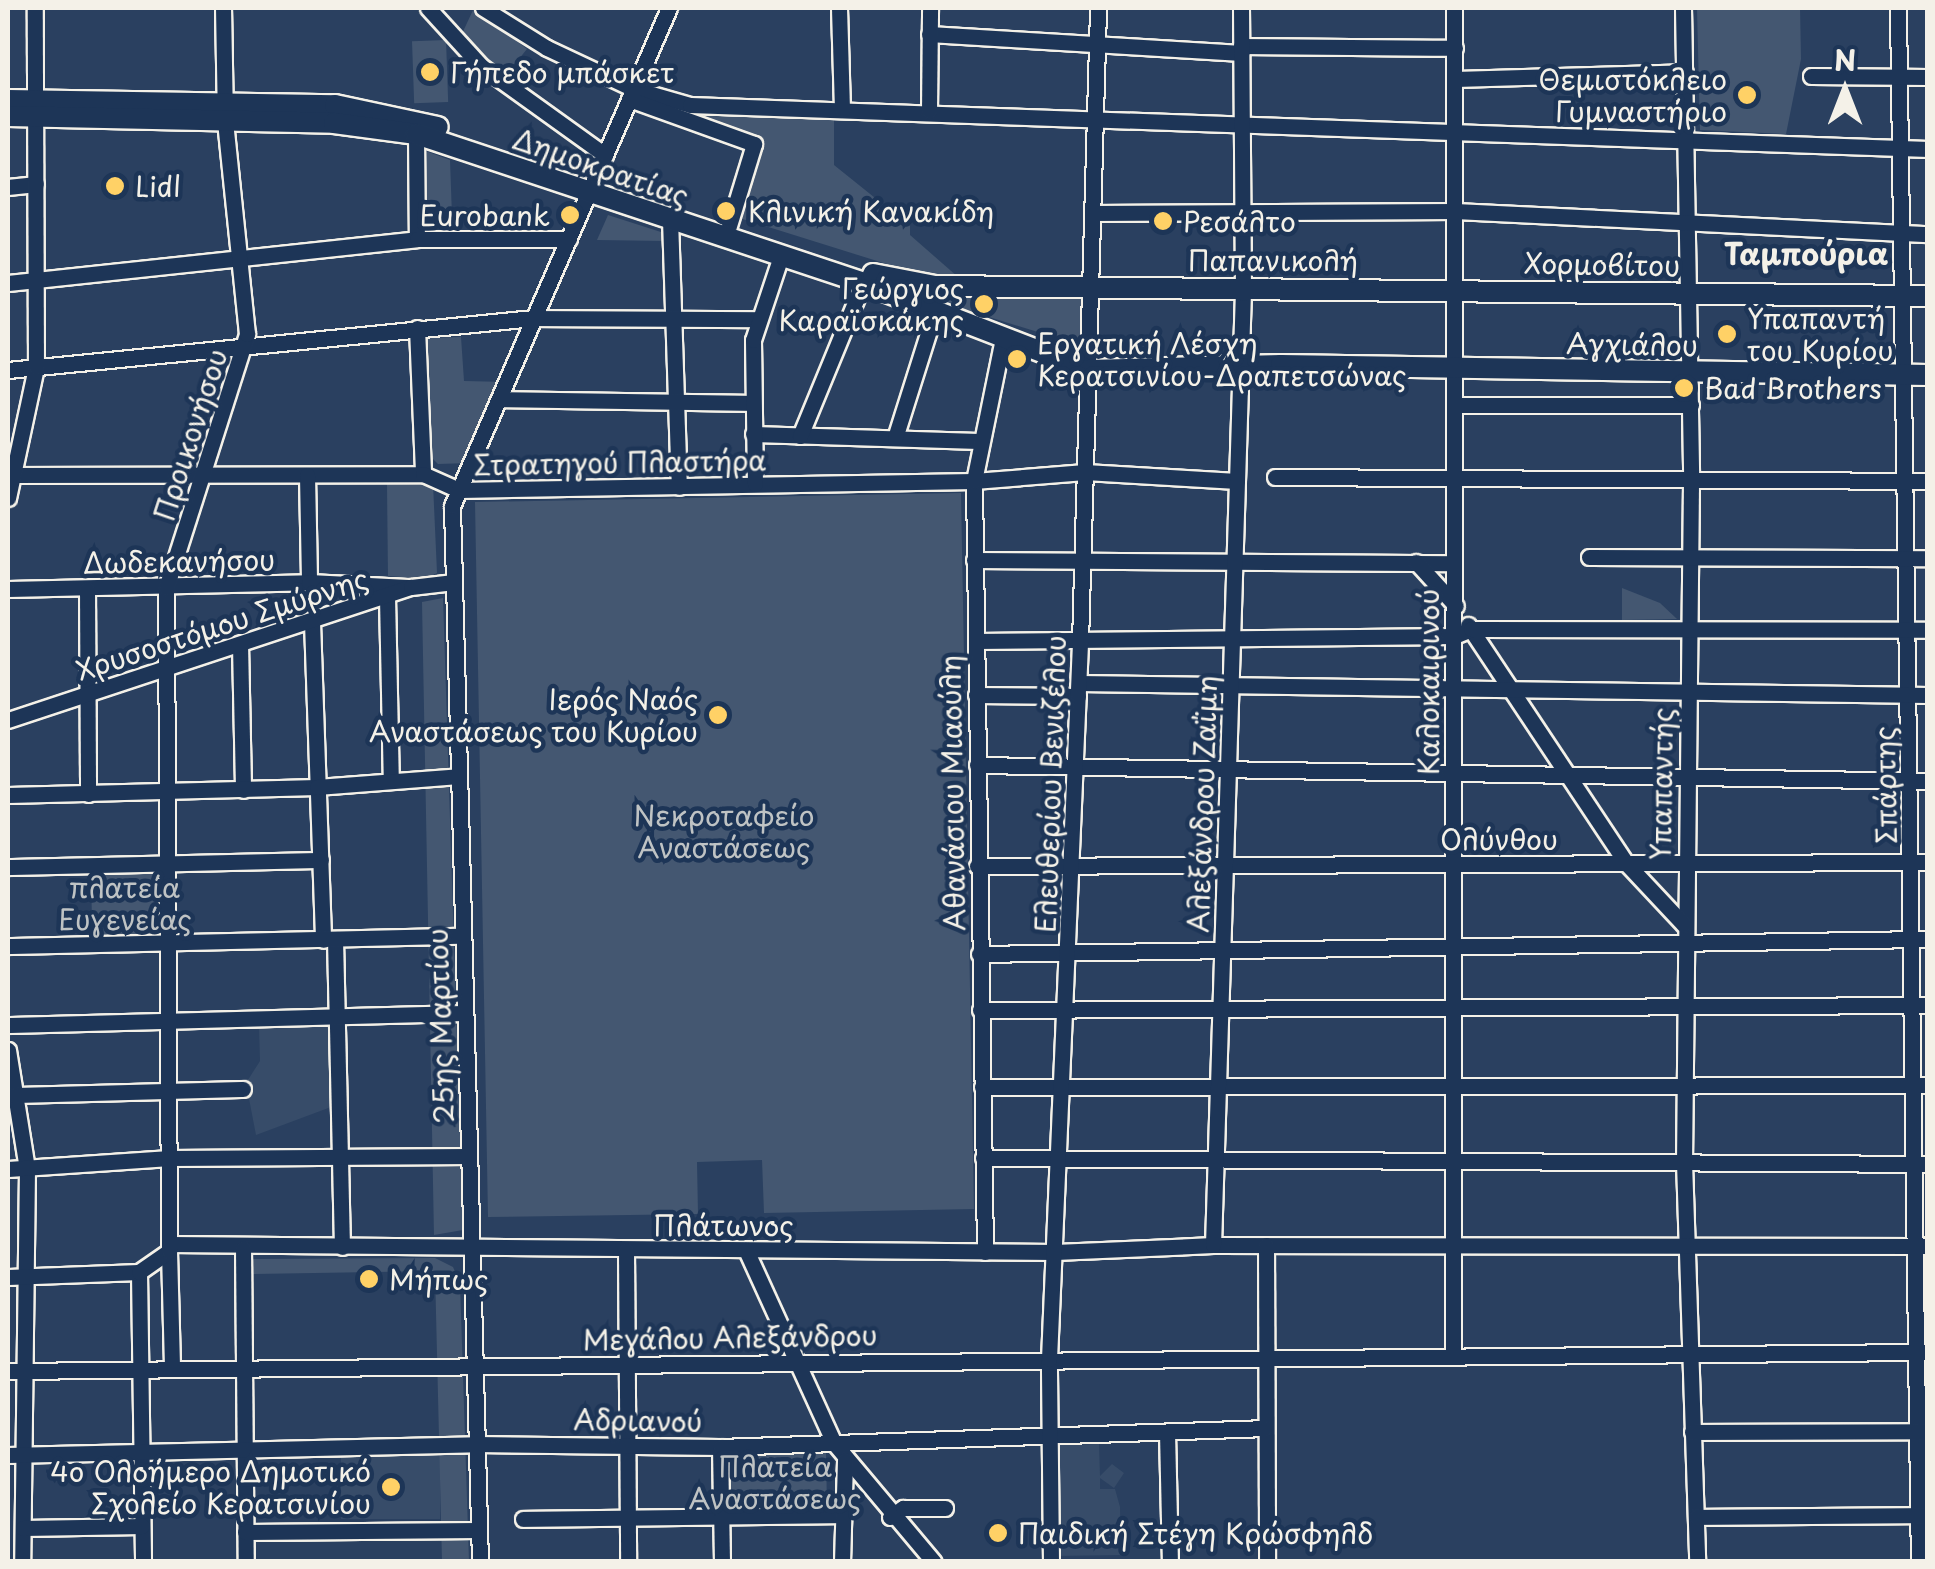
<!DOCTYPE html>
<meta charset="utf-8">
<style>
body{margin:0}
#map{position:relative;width:1935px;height:1569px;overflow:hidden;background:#2a4060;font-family:"Playpen Sans",sans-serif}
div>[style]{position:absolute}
.built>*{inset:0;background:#374c69;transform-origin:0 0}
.green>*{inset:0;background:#445771;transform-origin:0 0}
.roads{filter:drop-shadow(2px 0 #f4f1e8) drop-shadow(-2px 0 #f4f1e8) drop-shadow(0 2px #f4f1e8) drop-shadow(0 -2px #f4f1e8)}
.minor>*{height:15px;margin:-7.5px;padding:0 7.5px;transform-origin:7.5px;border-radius:7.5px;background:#1d3557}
.major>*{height:20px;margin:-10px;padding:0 10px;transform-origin:10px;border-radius:10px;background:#1d3557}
.dots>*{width:28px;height:28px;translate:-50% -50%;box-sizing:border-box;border:5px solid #1d3557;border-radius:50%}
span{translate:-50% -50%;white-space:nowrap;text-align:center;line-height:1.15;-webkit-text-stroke:9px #1d3557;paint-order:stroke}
.poi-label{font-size:28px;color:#f4f1e8}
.left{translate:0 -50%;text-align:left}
.right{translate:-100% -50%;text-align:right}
.street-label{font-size:28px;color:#f4f1e8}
.park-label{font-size:28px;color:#bfc3c4}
.neighbourhood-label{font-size:30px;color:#f4f1e8;font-weight:700}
.frame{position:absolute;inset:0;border:10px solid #f4f1e8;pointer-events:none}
.north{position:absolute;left:1795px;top:40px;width:100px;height:100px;-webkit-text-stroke:8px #1d3557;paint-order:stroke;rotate:0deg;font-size:28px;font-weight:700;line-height:40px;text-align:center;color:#f4f1e8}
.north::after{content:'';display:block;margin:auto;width:35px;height:45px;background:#f4f1e8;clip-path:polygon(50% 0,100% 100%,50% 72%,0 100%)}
</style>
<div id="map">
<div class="built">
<i style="clip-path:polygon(329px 1025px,331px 1107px,256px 1135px,246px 1083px,260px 1061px,259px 1027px)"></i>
<i style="clip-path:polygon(1099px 1444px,1100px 1476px,1112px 1464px,1124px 1473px,1114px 1488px,1100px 1478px,1100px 1489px,1115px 1489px,1120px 1507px,1121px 1555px,1056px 1556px,1055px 1445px)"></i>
<i style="left:341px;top:1456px;width:99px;height:63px"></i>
</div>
<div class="green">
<i style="clip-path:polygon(474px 8px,527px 49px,506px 75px,460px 38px)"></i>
<i style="clip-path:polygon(1697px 8px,1800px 8px,1801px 59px,1786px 134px,1700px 130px)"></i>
<i style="left:446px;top:40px;width:62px;height:34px;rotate:88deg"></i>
<i style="clip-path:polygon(649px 101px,705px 116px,834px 119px,834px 165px,910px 226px,910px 235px,958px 277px,906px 270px,736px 217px,763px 142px)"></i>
<i style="clip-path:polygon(423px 150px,450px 160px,452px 217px,425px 219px)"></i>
<i style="clip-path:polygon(608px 215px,664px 233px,665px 241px,597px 240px)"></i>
<i style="clip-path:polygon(898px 289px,1085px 298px,1083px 346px)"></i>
<i style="clip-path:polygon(461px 337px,464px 381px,508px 382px,469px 463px,438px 464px,427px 453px,424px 338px)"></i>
<i style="clip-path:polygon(387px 484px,433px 484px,437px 573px,426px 579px,388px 576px)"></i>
<i style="clip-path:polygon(961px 493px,974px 1209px,764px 1213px,762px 1160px,697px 1162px,698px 1214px,488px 1217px,475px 502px)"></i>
<i style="clip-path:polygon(1622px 588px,1660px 603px,1677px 619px,1622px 620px)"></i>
<i style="clip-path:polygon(443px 598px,463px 1230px,434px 1235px,422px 602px)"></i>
<i style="left:158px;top:867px;width:68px;height:67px;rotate:89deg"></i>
<i style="clip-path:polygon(435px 1258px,453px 1267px,460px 1283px,469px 1561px,442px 1561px,435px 1271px,250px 1274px,250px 1259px)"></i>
<i style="left:826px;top:1452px;width:58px;height:102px;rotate:89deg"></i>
</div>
<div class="roads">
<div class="minor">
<i style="left:428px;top:8px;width:79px;rotate:47.6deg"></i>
<i style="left:481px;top:66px;width:153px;rotate:35.7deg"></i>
<i style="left:483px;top:8px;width:75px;rotate:32deg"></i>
<i style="left:547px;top:48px;width:96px;rotate:25.2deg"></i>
<i style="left:634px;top:89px;width:58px;rotate:15.9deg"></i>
<i style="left:690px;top:105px;width:1239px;rotate:2.04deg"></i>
<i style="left:839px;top:8px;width:102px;rotate:88.3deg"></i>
<i style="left:1683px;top:8px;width:475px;rotate:89deg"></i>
<i style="left:1691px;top:483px;width:679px;rotate:90.59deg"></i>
<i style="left:1684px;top:1162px;width:400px;rotate:88.1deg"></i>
<i style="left:1898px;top:8px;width:1554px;rotate:89.23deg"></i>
<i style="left:929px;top:34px;width:313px;rotate:3.5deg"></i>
<i style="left:1241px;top:46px;width:214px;rotate:0.5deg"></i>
<i style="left:1811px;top:76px;width:117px;rotate:0.5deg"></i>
<i style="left:1455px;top:79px;width:230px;rotate:-1.7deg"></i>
<i style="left:629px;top:99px;width:133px;rotate:19.8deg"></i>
<i style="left:754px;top:144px;width:86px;rotate:107deg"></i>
<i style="left:929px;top:111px;width:103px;rotate:-89.4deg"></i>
<i style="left:416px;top:134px;width:105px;rotate:89.5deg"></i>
<i style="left:8px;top:187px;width:28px;rotate:-6deg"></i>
<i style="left:1092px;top:213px;width:363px;rotate:-0.3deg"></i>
<i style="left:1455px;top:211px;width:474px;rotate:2.8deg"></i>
<i style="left:670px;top:219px;width:268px;rotate:88.1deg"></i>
<i style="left:8px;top:283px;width:411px;rotate:-6.1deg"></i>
<i style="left:417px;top:239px;width:152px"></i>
<i style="left:417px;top:328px;width:146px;rotate:87.6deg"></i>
<i style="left:8px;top:370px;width:529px;rotate:-5.65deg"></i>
<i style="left:534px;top:318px;width:224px;rotate:0.3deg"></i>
<i style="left:499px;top:399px;width:251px;rotate:0.9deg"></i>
<i style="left:1456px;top:405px;width:235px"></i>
<i style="left:753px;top:434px;width:226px;rotate:1.8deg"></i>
<i style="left:800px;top:436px;width:165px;rotate:-67.6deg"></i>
<i style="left:895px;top:438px;width:133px;rotate:-72.5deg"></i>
<i style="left:8px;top:475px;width:415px;rotate:-0.1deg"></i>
<i style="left:423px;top:474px;width:39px;rotate:24deg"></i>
<i style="left:459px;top:490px;width:515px;rotate:-1deg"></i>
<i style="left:974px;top:481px;width:111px;rotate:-4.6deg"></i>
<i style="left:1085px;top:472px;width:152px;rotate:3.4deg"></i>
<i style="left:307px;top:475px;width:107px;rotate:88.9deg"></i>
<i style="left:1275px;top:477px;width:653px;rotate:0.35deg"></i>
<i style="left:755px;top:484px;width:144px;rotate:-90.8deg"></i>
<i style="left:753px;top:340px;width:89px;rotate:-71.6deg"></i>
<i style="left:8px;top:498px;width:134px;rotate:-77.9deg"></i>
<i style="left:36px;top:367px;width:359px;rotate:-90.2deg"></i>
<i style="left:1589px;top:557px;width:339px;rotate:0.2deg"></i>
<i style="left:974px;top:560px;width:479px;rotate:0.4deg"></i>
<i style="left:1416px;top:562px;width:59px;rotate:47.7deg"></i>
<i style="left:8px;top:589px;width:301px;rotate:-1.3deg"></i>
<i style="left:309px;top:582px;width:99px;rotate:2.9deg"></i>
<i style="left:87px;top:589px;width:205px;rotate:89.7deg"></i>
<i style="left:387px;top:597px;width:184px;rotate:88.8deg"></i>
<i style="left:312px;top:622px;width:318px;rotate:88deg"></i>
<i style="left:1468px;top:625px;width:287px;rotate:56.4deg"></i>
<i style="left:1627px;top:864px;width:83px;rotate:46.9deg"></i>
<i style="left:976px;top:641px;width:478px;rotate:-0.6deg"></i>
<i style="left:1454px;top:636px;width:18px;rotate:-22deg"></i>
<i style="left:1471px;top:629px;width:457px;rotate:0.1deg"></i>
<i style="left:240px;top:644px;width:146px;rotate:88.8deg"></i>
<i style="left:1079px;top:683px;width:849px;rotate:0.81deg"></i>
<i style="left:976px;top:695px;width:102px;rotate:0.6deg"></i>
<i style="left:8px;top:720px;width:424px;rotate:-18.3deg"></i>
<i style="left:411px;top:587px;width:43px;rotate:-6.6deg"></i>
<i style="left:977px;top:765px;width:951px;rotate:0.96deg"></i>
<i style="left:8px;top:795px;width:309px;rotate:-1.5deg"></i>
<i style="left:317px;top:787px;width:142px;rotate:-4.4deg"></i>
<i style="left:977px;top:866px;width:951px;rotate:-0.24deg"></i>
<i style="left:8px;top:867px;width:313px;rotate:-1.3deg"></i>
<i style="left:335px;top:939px;width:308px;rotate:88.7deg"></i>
<i style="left:8px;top:946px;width:455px;rotate:-1.3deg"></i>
<i style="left:979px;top:954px;width:949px;rotate:-0.91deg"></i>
<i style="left:980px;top:1010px;width:948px;rotate:-0.3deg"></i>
<i style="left:8px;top:1025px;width:457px;rotate:-1.5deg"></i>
<i style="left:8px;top:1050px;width:121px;rotate:80.9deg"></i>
<i style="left:27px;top:1169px;width:393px;rotate:90.7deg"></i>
<i style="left:982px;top:1087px;width:946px;rotate:-0.12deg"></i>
<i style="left:14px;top:1095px;width:229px;rotate:-1.5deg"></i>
<i style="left:983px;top:1158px;width:945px;rotate:0.36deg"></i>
<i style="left:8px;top:1169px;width:162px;rotate:-3.9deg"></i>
<i style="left:170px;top:1158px;width:299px;rotate:-0.4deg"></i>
<i style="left:170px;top:1244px;width:885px;rotate:0.52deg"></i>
<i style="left:1055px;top:1252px;width:158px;rotate:-2.5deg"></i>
<i style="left:1213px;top:1245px;width:715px;rotate:0.08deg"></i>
<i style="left:1213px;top:1245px;width:952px;rotate:-88.2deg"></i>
<i style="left:1243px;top:293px;width:285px;rotate:-90.4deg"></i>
<i style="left:1266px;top:1245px;width:317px;rotate:89.8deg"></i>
<i style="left:243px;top:1248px;width:314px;rotate:89.5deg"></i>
<i style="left:626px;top:1250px;width:312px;rotate:89.6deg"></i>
<i style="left:746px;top:1250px;width:212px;rotate:65.5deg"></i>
<i style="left:834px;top:1443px;width:155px;rotate:50deg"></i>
<i style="left:169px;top:1251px;width:118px;rotate:88.5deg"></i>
<i style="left:985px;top:1252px;width:771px;rotate:-90.82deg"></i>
<i style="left:974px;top:481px;width:146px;rotate:-78.5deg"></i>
<i style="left:139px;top:1272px;width:290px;rotate:89.2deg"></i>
<i style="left:8px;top:1277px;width:131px;rotate:-2.2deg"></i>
<i style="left:139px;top:1272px;width:37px;rotate:-35deg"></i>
<i style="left:169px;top:1251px;width:663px;rotate:-90.26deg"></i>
<i style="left:166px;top:588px;width:267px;rotate:-72.3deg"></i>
<i style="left:247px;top:334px;width:214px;rotate:-95.9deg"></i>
<i style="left:225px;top:121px;width:113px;rotate:-91deg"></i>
<i style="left:1453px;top:1356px;width:1348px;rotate:-89.96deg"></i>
<i style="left:8px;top:1371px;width:1920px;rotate:-0.57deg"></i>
<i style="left:1167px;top:1432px;width:130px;rotate:88.7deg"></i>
<i style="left:1692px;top:1432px;width:232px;rotate:-0.2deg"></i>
<i style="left:720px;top:1447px;width:115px;rotate:89deg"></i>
<i style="left:8px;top:1455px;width:469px;rotate:-1.3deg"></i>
<i style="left:477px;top:1444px;width:243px;rotate:0.7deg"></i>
<i style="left:720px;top:1447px;width:546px;rotate:-1.99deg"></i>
<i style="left:890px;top:1517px;width:16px;rotate:-35deg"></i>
<i style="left:903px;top:1508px;width:42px"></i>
<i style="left:1696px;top:1517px;width:231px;rotate:-0.5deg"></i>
<i style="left:523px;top:1519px;width:319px;rotate:-0.7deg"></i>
<i style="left:23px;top:1528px;width:119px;rotate:-1deg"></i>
<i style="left:245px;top:1532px;width:234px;rotate:-0.5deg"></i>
<i style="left:480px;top:1562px;width:1056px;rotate:-91.52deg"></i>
<i style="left:452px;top:506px;width:543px;rotate:-66.46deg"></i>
<i style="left:842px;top:1562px;width:102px;rotate:-88.3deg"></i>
<i style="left:1051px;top:1562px;width:203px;rotate:-90.6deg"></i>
<i style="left:1049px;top:1359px;width:718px;rotate:-87.52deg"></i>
<i style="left:1080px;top:642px;width:634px;rotate:-88.37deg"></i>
</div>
<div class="major">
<i style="left:8px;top:100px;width:327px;rotate:0.9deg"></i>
<i style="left:335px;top:105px;width:105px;rotate:12.1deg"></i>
<i style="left:8px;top:116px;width:326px;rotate:1.2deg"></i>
<i style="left:334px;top:123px;width:83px;rotate:7.6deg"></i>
<i style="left:416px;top:134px;width:471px;rotate:18.4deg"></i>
<i style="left:863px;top:283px;width:241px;rotate:21.1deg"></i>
<i style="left:1088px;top:370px;width:193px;rotate:-1.5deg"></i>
<i style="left:1281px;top:365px;width:647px;rotate:0.89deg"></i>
<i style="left:873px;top:274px;width:62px;rotate:11.1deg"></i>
<i style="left:934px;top:286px;width:994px;rotate:0.58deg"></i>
</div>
</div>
<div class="dots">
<i style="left:430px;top:72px;background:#ffd166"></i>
<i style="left:1747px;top:95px;background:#ffd166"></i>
<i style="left:115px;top:186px;background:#ffd166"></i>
<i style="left:726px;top:211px;background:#ffd166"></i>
<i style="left:570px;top:215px;background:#ffd166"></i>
<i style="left:1163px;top:221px;background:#ffd166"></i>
<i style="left:984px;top:304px;background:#ffd166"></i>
<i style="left:1727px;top:334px;background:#ffd166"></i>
<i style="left:1017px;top:359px;background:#ffd166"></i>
<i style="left:1684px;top:388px;background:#ffd166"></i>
<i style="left:718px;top:715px;background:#ffd166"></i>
<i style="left:369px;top:1279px;background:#ffd166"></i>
<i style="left:391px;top:1487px;background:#ffd166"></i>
<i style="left:998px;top:1533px;background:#ffd166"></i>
</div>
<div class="poi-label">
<span class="left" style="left:450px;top:72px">Γήπεδο μπάσκετ</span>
<span class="right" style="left:1727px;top:95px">Θεμιστόκλειο<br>Γυμναστήριο</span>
<span class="left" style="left:135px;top:186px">Lidl</span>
<span class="left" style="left:748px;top:211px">Κλινική Κανακίδη</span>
<span class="right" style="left:550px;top:215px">Eurobank</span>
<span class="left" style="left:1183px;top:221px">Ρεσάλτο</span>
<span class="right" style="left:964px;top:304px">Γεώργιος<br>Καραϊσκάκης</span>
<span class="left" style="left:1747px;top:334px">Υπαπαντή<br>του Κυρίου</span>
<span class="left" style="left:1037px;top:359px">Εργατική Λέσχη<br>Κερατσινίου-Δραπετσώνας</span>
<span class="left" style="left:1704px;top:388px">Bad Brothers</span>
<span class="right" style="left:698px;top:715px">Ιερός Ναός<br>Αναστάσεως του Κυρίου</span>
<span class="left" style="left:389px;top:1279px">Μήπως</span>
<span class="right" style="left:371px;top:1487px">4o Ολοήμερο Δημοτικό<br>Σχολείο Κερατσινίου</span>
<span class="left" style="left:1018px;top:1533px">Παιδική Στέγη Κρώσφηλδ</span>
</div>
<div class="street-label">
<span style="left:601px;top:167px;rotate:19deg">Δημοκρατίας</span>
<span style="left:1273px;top:260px">Παπανικολή</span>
<span style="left:1602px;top:264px;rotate:1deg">Χορμοβίτου</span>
<span style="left:1632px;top:344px;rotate:1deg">Αγχιάλου</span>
<span style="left:190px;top:435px;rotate:-72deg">Προικονήσου</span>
<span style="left:620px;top:462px;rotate:-1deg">Στρατηγού Πλαστήρα</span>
<span style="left:179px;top:561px;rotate:-1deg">Δωδεκανήσου</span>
<span style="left:222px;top:624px;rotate:-18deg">Χρυσοστόμου Σμύρνης</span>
<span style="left:1428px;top:682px;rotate:-90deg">Καλοκαιρινού</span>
<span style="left:1050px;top:784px;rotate:-88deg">Ελευθερίου Βενιζέλου</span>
<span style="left:1661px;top:784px;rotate:-89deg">Υπαπαντής</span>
<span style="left:1885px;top:785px;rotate:-91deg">Σπάρτης</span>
<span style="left:952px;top:793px;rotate:-91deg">Αθανάσιου Μιαούλη</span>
<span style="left:1202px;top:804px;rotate:-88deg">Αλεξάνδρου Ζαΐμη</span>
<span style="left:1499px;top:839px">Ολύνθου</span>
<span style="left:440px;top:1026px;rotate:-92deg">25ης Μαρτίου</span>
<span style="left:723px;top:1225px">Πλάτωνος</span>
<span style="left:730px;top:1337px;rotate:-1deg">Μεγάλου Αλεξάνδρου</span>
<span style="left:638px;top:1420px;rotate:1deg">Αδριανού</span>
</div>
<div class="park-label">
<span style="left:724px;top:831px">Νεκροταφείο<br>Αναστάσεως</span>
<span style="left:125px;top:903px">πλατεία<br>Ευγενείας</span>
<span style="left:775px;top:1482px">Πλατεία<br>Αναστάσεως</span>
</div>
<div class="neighbourhood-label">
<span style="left:1806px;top:253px">Ταμπούρια</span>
</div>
<div class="frame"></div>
<div class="north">N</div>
</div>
